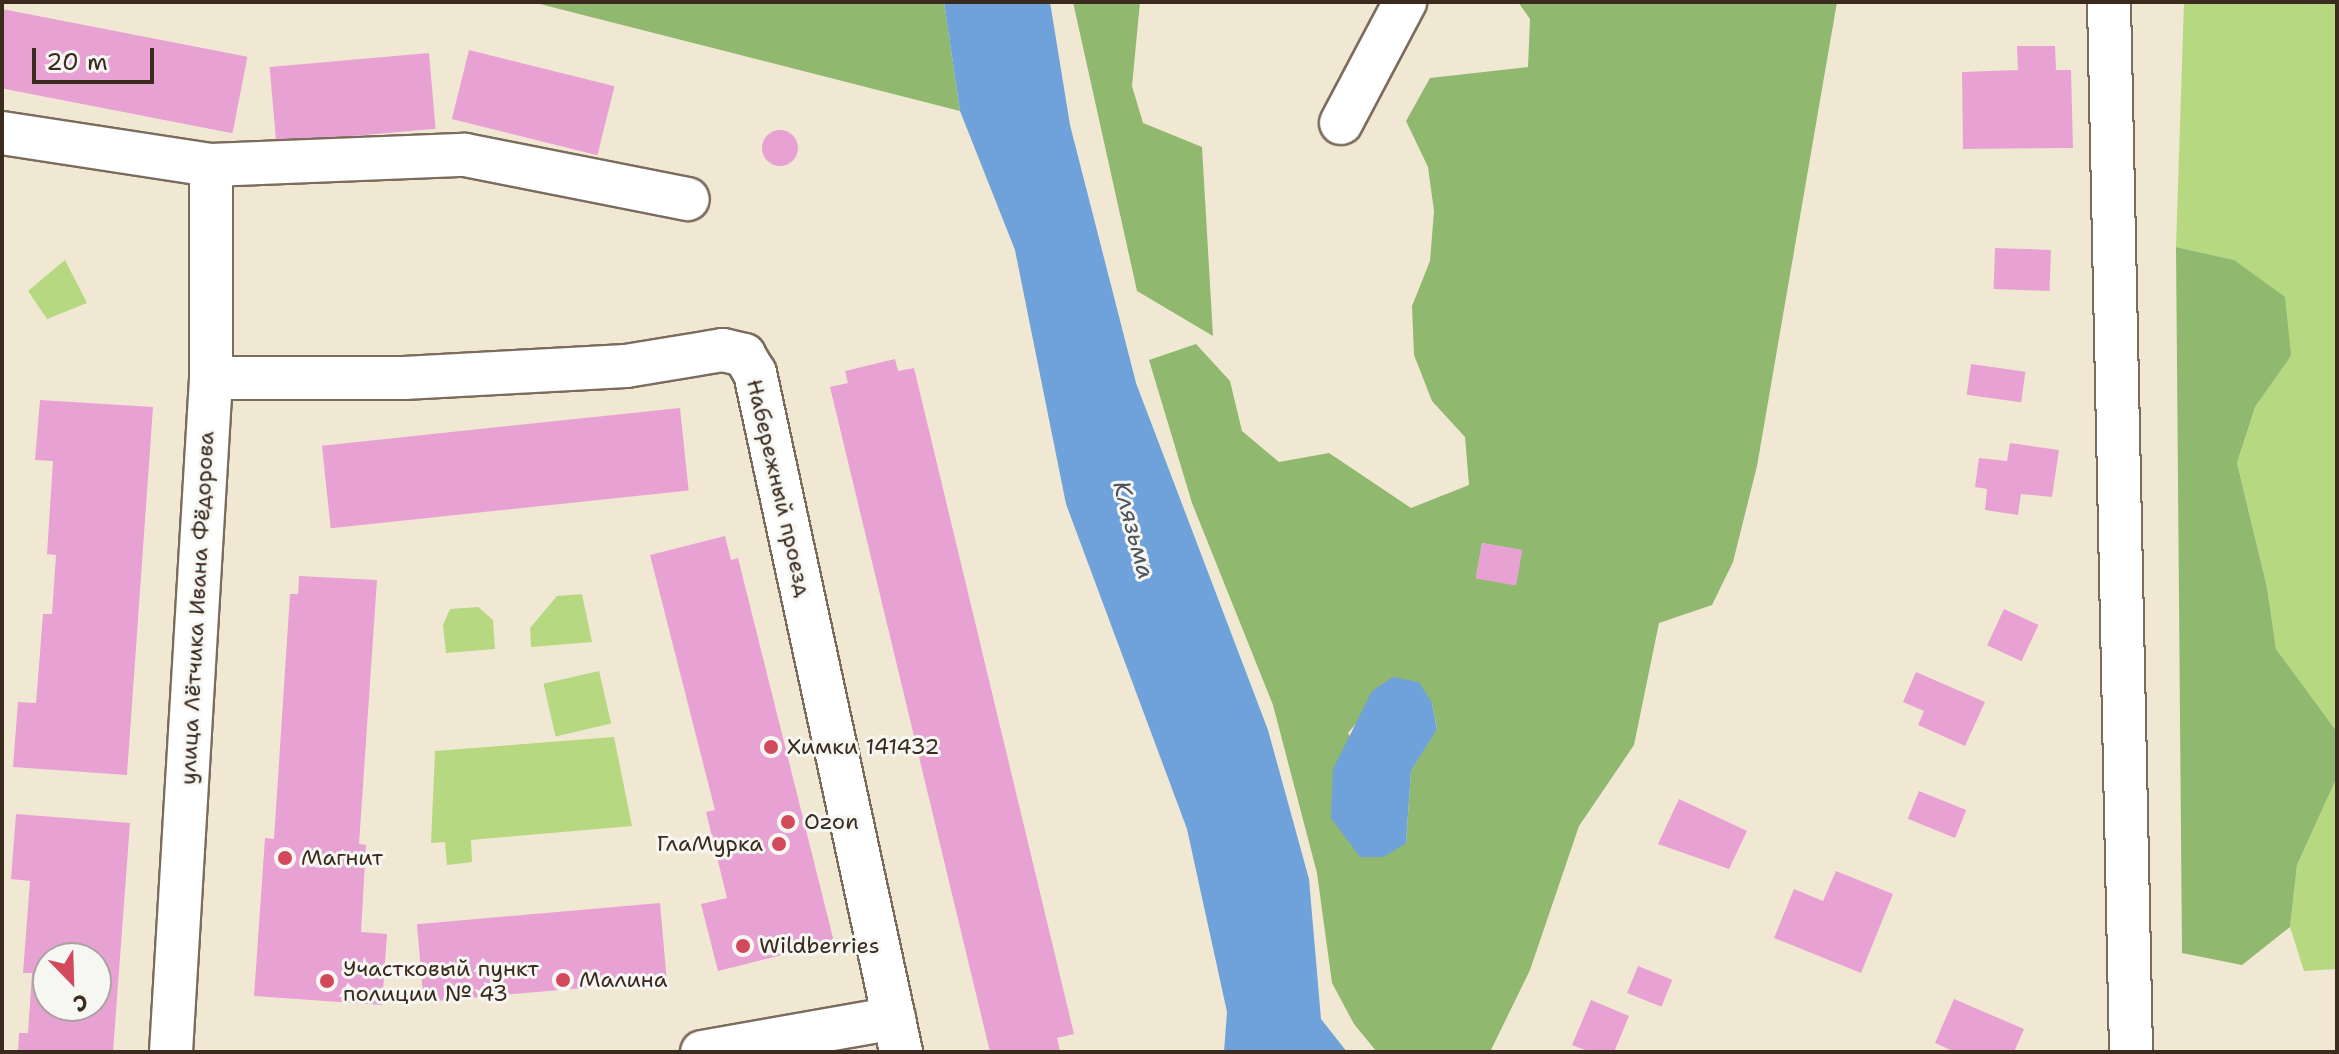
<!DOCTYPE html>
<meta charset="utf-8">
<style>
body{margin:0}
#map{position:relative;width:2339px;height:1054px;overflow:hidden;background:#f1e8d4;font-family:"Shantell Sans",sans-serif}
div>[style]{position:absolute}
.green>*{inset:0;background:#b6d880;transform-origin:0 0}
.forest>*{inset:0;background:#90b86e}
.water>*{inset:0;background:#6fa1da}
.building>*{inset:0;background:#e7a2d3;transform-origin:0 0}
.round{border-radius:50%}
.roads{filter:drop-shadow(2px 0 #7b6c5e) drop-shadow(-2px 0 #7b6c5e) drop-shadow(0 2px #7b6c5e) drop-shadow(0 -2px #7b6c5e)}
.minor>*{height:42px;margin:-21px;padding:0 21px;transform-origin:21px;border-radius:21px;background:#fff}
.dots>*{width:22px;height:22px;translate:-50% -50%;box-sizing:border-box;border:4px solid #f6f6f2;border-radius:50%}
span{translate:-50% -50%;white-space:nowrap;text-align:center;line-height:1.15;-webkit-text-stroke:6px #f6f6f2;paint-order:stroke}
.street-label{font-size:22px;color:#3b2a1e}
.poi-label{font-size:22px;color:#3b2a1e}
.left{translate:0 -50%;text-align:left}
.right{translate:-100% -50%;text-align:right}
.water-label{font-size:24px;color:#4d5460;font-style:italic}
.frame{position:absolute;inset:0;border:4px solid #3b2a1e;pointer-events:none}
.north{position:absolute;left:32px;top:942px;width:80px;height:80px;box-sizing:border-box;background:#f6f6f2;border:2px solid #aba49d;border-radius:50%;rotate:157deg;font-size:22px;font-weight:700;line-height:32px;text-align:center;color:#3b2a1e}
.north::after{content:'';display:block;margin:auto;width:28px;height:36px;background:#d1495b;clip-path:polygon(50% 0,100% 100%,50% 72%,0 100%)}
.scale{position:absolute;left:32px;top:48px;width:122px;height:36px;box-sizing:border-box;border:4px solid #3b2a1e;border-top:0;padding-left:10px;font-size:24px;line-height:28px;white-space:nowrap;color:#3b2a1e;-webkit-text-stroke:6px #f6f6f2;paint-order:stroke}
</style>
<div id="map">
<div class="green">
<i style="clip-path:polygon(2184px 2px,2337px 2px,2337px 732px,2276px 649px,2267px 586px,2237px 463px,2255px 407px,2291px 356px,2234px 260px,2176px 247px)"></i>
<i style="clip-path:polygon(65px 260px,87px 303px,47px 319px,28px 291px)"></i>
<i style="clip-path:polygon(582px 594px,592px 642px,531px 647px,530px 628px,557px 596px)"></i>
<i style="clip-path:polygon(478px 607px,493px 620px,495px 649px,446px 653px,443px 625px,450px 609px)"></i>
<i style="left:599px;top:671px;width:54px;height:57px;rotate:77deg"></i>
<i style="clip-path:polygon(614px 737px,632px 826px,471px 840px,472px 862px,447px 865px,445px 842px,431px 843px,435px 751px)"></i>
<i style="clip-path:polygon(2337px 777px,2337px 969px,2304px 971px,2290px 927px,2297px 865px)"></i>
</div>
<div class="forest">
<i style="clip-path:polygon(532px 2px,944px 2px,960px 111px)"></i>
<i style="clip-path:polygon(1073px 2px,1140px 2px,1132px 86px,1143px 123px,1202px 147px,1213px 336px,1137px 291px)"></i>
<i style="clip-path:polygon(evenodd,1518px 2px,1837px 2px,1757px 466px,1733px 562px,1712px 605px,1659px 623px,1634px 745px,1579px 826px,1530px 970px,1490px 1052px,1377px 1052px,1354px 1024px,1332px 983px,1317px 873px,1273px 705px,1192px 503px,1149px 360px,1196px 344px,1230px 381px,1242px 431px,1279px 462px,1329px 453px,1411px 508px,1469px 485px,1465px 437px,1432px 401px,1414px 355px,1412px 306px,1430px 261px,1434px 211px,1428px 167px,1406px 121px,1430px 78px,1528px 67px,1530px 19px,1518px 2px,1482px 543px,1521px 550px,1515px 584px,1476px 578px,1482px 543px,1518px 2px,1432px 703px,1437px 728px,1411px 771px,1406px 843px,1348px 733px,1364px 714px,1432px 703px)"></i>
<i style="clip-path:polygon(2176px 247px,2234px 260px,2285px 297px,2291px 356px,2255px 407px,2237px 463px,2267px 587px,2276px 649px,2337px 732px,2337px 777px,2297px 865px,2290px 927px,2242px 965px,2182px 953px)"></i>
</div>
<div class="water">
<i style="clip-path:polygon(944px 2px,1050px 2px,1070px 125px,1136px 383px,1268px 730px,1309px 879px,1321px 1019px,1347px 1052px,1224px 1052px,1227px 1012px,1187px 829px,1066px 504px,1015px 250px,960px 111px)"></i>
<i style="clip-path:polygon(1393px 677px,1419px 682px,1432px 703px,1437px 729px,1411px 771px,1406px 843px,1384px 857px,1360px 857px,1331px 818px,1333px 769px,1372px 691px)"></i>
</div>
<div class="building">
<i style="left:2px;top:9px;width:250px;height:78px;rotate:11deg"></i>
<i style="clip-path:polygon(2017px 46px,2055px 46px,2056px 70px,2071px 70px,2073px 148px,1963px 149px,1962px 72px,2018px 70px)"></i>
<i style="left:469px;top:50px;width:150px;height:71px;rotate:14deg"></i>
<i style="left:429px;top:53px;width:76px;height:160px;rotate:85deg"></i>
<i class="round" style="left:762px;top:130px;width:36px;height:36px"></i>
<i style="left:1995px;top:248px;width:56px;height:41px;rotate:2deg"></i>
<i style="clip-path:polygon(895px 359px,898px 371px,914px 368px,1074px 1034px,1057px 1038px,1060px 1051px,990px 1052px,830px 387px,848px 383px,845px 371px)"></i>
<i style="left:1971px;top:364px;width:55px;height:31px;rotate:8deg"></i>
<i style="clip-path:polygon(40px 400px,153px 407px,127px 775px,13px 767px,18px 702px,36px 703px,43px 614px,52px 614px,56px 555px,47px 554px,53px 461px,35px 460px)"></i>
<i style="left:680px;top:408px;width:83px;height:360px;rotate:84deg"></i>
<i style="clip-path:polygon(2010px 443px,2059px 450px,2052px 497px,2021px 494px,2018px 515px,1985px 510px,1987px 489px,1975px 487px,1979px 458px,2007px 461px)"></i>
<i style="clip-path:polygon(725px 536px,731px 560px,738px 558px,834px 942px,718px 971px,701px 904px,727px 898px,706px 812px,715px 810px,650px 555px)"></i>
<i style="left:1482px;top:543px;width:41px;height:36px;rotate:10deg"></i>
<i style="clip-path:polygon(299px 576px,377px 580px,359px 844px,366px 845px,361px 932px,387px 934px,382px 1005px,254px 996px,265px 838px,274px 839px,290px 594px,298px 594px)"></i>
<i style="left:2004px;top:609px;width:38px;height:40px;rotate:25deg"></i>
<i style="clip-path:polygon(1916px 672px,1985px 702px,1965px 746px,1918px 725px,1924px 711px,1903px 702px)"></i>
<i style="left:1919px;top:791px;width:51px;height:30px;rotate:22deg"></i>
<i style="clip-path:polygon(1679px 799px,1747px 831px,1729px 869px,1658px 844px)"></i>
<i style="clip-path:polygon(evenodd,16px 814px,130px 823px,113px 1052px,18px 1052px,19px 1033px,28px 1033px,32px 973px,23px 973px,30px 881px,11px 879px,16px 814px,48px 958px,96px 958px,96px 1006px,48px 1006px,48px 958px)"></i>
<i style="clip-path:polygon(1836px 871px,1893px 894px,1861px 973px,1774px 938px,1794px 889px,1823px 901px)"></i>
<i style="left:660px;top:903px;width:78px;height:244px;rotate:85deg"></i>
<i style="left:1638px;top:966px;width:37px;height:29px;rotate:22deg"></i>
<i style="clip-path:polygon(1954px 999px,2024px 1029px,2014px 1052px,1955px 1052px,1935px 1043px)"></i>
<i style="clip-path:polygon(1591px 1000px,1629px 1016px,1614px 1052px,1590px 1052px,1572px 1045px)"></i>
</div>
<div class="roads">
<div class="minor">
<i style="left:2109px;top:2px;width:1050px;rotate:88.8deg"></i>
<i style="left:1341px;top:123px;width:137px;rotate:-62.1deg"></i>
<i style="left:2px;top:133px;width:211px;rotate:8.7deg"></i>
<i style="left:211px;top:165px;width:254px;rotate:-2.3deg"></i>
<i style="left:465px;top:155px;width:227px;rotate:11.2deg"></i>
<i style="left:211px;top:378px;width:193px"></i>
<i style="left:404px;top:378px;width:222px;rotate:-3.1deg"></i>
<i style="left:626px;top:366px;width:98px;rotate:-9.4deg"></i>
<i style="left:723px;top:350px;width:22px;rotate:13deg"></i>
<i style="left:744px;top:355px;width:21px;rotate:59deg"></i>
<i style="left:755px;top:373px;width:695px;rotate:77.86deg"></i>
<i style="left:171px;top:1052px;width:675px;rotate:-86.6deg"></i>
<i style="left:211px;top:378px;width:213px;rotate:-90deg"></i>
<i style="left:702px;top:1052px;width:195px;rotate:-10deg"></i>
</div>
</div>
<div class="dots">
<i style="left:771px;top:747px;background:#d1495b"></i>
<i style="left:788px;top:822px;background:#d1495b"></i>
<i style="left:779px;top:844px;background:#d1495b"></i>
<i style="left:285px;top:858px;background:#d1495b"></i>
<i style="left:743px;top:946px;background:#d1495b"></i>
<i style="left:563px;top:980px;background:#d1495b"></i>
<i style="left:327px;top:981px;background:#d1495b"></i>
</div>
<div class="street-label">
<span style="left:779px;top:488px;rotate:77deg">Набережный проезд</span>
<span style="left:197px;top:608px;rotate:-87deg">улица Лётчика Ивана Фёдорова</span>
</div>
<div class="poi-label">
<span class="left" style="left:787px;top:747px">Химки 141432</span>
<span class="left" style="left:804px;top:822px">Ozon</span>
<span class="right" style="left:763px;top:844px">ГлаМурка</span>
<span class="left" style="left:301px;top:858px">Магнит</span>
<span class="left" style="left:759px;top:946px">Wildberries</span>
<span class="left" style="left:343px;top:981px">Участковый пункт<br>полиции № 43</span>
<span class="left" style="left:579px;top:980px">Малина</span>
</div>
<div class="water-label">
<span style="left:1133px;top:530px;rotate:75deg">Клязьма</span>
</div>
<div class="frame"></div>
<div class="north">С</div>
<div class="scale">20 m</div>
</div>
